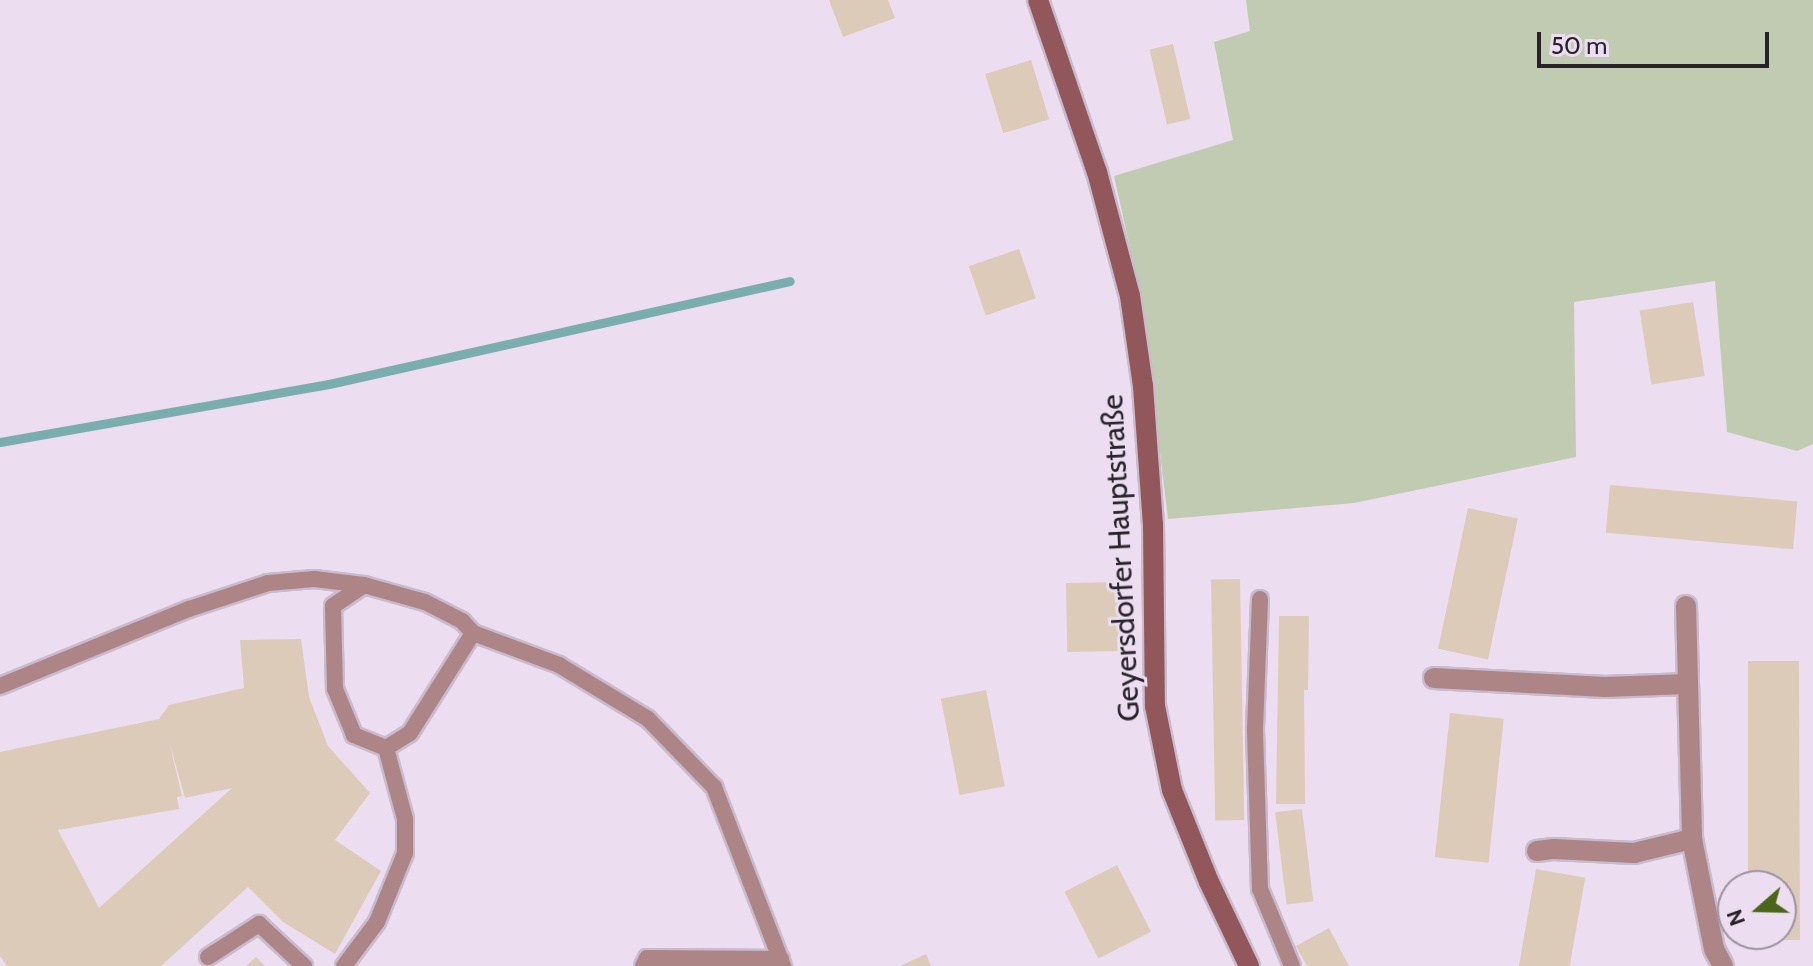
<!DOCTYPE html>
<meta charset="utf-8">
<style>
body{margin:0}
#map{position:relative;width:1813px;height:966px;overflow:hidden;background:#ecddf1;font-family:Cabin,sans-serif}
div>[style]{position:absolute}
.green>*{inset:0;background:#c1cbb1}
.stream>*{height:9px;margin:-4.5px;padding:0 4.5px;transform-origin:4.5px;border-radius:4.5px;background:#7aadae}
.building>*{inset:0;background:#ddcbba;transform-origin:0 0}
.roads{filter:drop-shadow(2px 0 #c9bbcd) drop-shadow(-2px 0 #c9bbcd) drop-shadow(0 2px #c9bbcd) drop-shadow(0 -2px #c9bbcd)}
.service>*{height:16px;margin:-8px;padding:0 8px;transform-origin:8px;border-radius:8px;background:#ae8586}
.minor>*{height:20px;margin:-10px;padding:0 10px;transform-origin:10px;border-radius:10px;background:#ae8586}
.secondary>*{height:20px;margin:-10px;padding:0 10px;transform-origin:10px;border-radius:10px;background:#91575a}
span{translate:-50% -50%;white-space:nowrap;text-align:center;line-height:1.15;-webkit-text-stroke:6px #ecddf1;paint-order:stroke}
.street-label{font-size:30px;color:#28222a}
.north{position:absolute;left:1717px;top:870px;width:80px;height:80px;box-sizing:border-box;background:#ecddf1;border:2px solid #9e92a1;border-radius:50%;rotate:250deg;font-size:22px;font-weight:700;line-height:32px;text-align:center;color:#28222a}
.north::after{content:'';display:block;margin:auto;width:28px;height:36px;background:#496619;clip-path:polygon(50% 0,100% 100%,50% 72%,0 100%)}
.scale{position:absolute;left:1537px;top:32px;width:232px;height:36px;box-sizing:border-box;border:4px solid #28222a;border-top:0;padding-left:10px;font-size:24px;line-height:28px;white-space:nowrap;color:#28222a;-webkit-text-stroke:6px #ecddf1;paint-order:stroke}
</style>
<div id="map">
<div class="green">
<i style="clip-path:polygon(1246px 0,1813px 0,1813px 444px,1797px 451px,1727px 432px,1715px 281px,1574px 302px,1576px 457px,1354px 503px,1168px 519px,1141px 297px,1114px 176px,1233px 140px,1214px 42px,1250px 31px)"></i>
</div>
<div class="stream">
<i style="left:0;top:442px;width:334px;rotate:-10deg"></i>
<i style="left:329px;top:384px;width:472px;rotate:-12.6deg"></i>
</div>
<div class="building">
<i style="clip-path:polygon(829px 0,888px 0,895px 18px,843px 37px)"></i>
<i style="left:1173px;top:44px;width:77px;height:24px;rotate:77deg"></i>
<i style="left:1031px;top:60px;width:62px;height:48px;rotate:73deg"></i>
<i style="left:1019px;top:249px;width:52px;height:53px;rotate:71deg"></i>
<i style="left:1693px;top:302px;width:75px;height:54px;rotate:81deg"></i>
<i style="left:1610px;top:485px;width:188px;height:48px;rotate:5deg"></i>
<i style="left:1468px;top:508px;width:51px;height:144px;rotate:12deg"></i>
<i style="left:1240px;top:579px;width:241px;height:29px;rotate:89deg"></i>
<i style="left:1124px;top:582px;width:69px;height:58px;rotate:89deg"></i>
<i style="clip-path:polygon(1279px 616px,1309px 616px,1308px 690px,1304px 690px,1305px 804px,1276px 804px)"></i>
<i style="clip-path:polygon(evenodd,301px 639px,309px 697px,328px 746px,370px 793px,335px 840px,381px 871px,335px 954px,283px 922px,248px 887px,161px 966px,7px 966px,0 956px,0 752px,159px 719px,169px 705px,244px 688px,240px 640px,301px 639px,169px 741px,185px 798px,232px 788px,99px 908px,58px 830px,179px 809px,177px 797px,182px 796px,169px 741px)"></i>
<i style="clip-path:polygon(1748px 661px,1799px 661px,1800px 940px,1749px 940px,1749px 934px,1781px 934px,1781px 886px,1748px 886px)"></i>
<i style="left:986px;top:690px;width:98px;height:46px;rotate:79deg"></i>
<i style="left:1450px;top:713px;width:54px;height:145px;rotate:6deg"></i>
<i style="left:1302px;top:809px;width:93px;height:27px;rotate:83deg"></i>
<i style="left:1117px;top:865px;width:75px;height:59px;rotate:63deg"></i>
<i style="left:1536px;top:869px;width:50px;height:99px;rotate:10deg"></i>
<i style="clip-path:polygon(1329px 928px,1349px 966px,1307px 966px,1296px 946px)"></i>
<i style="clip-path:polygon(926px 954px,931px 966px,900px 966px)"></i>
<i style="clip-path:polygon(256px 957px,265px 966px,246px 966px)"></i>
</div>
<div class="roads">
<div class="service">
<i style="left:1260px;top:599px;width:132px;rotate:92.2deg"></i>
<i style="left:1255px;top:731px;width:158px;rotate:88.2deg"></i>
<i style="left:1260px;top:889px;width:83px;rotate:67.4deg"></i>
<i style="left:0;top:686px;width:204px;rotate:-22.2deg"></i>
<i style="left:189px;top:609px;width:83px;rotate:-18.2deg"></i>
<i style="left:268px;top:583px;width:46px;rotate:-5deg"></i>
<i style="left:314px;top:579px;width:50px;rotate:6.8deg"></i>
<i style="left:386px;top:748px;width:35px;rotate:-158deg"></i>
<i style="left:354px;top:735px;width:50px;rotate:-112.4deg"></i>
<i style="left:335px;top:689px;width:83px;rotate:-91.4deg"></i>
<i style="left:333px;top:606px;width:37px;rotate:-34deg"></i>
<i style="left:364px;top:585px;width:63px;rotate:15.6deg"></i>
<i style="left:425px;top:602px;width:42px;rotate:27.2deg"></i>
<i style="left:462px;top:621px;width:16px;rotate:47deg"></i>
<i style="left:208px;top:957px;width:61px;rotate:-32.9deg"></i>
<i style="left:259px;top:924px;width:62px;rotate:43deg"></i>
<i style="left:344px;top:966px;width:55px;rotate:-53.1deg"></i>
<i style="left:377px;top:922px;width:74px;rotate:-67.9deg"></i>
<i style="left:405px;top:853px;width:34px;rotate:-90deg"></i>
<i style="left:405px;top:819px;width:73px;rotate:-105deg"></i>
<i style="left:386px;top:748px;width:28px;rotate:-32deg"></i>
<i style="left:410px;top:733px;width:118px;rotate:-57.8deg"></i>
<i style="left:473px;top:633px;width:92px;rotate:20.4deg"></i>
<i style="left:559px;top:665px;width:104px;rotate:31.2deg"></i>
<i style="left:648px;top:719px;width:95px;rotate:45.9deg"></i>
<i style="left:714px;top:787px;width:192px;rotate:68.9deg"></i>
<i style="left:643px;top:966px;width:9px;rotate:-63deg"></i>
<i style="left:647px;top:958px;width:134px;rotate:0.4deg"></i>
</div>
<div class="minor">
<i style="left:1686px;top:606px;width:233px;rotate:88.5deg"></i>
<i style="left:1692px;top:839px;width:112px;rotate:78.7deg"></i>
<i style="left:1714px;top:949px;width:19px;rotate:62deg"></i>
<i style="left:1434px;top:678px;width:171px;rotate:3deg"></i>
<i style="left:1605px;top:687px;width:83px;rotate:-2.1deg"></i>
<i style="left:1537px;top:851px;width:17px;rotate:-7deg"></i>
<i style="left:1554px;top:849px;width:80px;rotate:2.9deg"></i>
<i style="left:1634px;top:853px;width:60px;rotate:-13.6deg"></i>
</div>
<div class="secondary">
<i style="left:1038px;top:0;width:182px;rotate:71.1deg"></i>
<i style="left:1097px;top:172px;width:128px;rotate:75.1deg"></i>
<i style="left:1130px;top:296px;width:91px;rotate:81.8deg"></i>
<i style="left:1143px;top:386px;width:138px;rotate:85.9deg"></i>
<i style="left:1153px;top:524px;width:182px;rotate:89.4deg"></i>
<i style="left:1155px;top:706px;width:86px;rotate:78.6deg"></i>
<i style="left:1172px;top:790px;width:99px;rotate:68.1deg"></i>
<i style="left:1209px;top:882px;width:93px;rotate:64.5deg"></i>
</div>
</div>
<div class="street-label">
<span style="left:1121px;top:558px;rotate:-93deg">Geyersdorfer Hauptstraße</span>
</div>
<div class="north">N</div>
<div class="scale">50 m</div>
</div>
